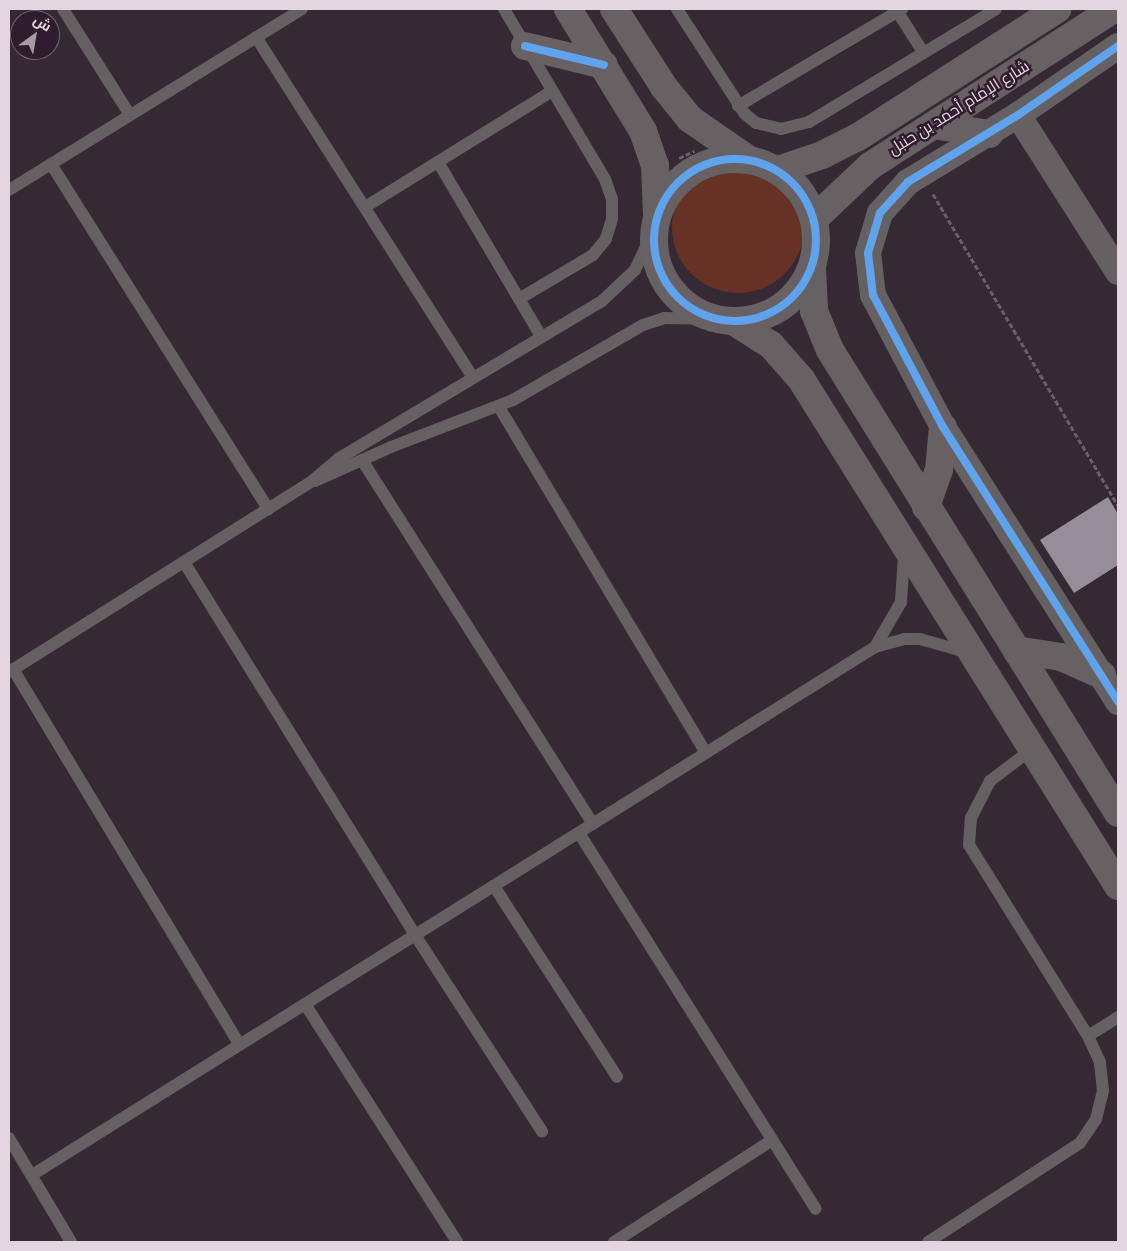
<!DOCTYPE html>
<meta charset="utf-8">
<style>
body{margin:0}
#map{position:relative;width:1127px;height:1251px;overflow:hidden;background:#352a33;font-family:"Roboto Condensed",Cairo,sans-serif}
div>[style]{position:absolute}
.green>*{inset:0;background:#663226}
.round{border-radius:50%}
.building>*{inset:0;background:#958e98}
.path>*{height:3px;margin-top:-1.5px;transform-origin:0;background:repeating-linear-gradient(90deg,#686165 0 5px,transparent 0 7.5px)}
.lane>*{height:12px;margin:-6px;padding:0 6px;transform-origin:6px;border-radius:6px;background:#656062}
.street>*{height:26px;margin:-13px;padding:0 13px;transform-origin:13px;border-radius:13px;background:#656062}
.secondary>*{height:28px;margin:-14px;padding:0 14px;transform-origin:14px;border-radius:14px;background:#676164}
.secondary>.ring{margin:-14px;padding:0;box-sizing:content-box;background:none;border:28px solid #676164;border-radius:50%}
.cycleway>*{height:8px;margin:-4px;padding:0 4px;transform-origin:4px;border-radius:4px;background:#60a3ed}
.cycleway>.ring{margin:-4px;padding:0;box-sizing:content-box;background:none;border:8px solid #60a3ed;border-radius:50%}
span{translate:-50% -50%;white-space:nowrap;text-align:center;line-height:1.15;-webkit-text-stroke:5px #2f1c2c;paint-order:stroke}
.street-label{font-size:16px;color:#e3d6e0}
.frame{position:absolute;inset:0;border:10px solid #e3d6e0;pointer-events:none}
.north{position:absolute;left:10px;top:10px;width:50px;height:50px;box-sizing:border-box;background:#2f1c2c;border:1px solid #776674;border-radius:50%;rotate:32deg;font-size:14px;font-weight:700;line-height:20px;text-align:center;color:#e3d6e0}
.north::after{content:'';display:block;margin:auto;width:18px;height:22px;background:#a69aa3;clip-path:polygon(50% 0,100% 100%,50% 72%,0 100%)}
</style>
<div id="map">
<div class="green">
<i class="round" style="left:672px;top:161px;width:132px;height:132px"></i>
</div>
<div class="building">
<i style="clip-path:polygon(1108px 497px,1118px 514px,1118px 565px,1074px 593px,1040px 540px)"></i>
</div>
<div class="path">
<i style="left:679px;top:158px;width:17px;rotate:-25deg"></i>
<i style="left:933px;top:194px;width:362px;rotate:59.3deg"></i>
</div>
<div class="lane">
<i style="left:63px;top:9px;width:125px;rotate:57.7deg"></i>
<i style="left:504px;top:9px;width:198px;rotate:59.3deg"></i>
<i style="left:605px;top:179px;width:21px;rotate:71deg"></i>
<i style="left:612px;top:199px;width:20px;rotate:90deg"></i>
<i style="left:612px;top:219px;width:21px;rotate:107deg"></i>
<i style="left:606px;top:239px;width:21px;rotate:129deg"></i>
<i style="left:593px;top:255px;width:86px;rotate:149.3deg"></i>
<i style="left:677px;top:9px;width:125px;rotate:57.1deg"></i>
<i style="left:745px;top:114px;width:14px;rotate:39deg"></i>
<i style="left:756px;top:123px;width:26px;rotate:13deg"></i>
<i style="left:781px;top:129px;width:29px;rotate:-14deg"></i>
<i style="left:809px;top:122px;width:218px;rotate:-31.1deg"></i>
<i style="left:897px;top:11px;width:49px;rotate:57.6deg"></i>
<i style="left:256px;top:37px;width:402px;rotate:57.5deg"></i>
<i style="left:738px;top:106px;width:191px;rotate:-30.6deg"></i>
<i style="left:438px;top:162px;width:202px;rotate:59.4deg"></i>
<i style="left:51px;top:164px;width:408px;rotate:57.8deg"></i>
<i style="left:9px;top:190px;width:344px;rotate:-31.7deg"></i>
<i style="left:365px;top:207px;width:220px;rotate:-31.8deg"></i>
<i style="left:499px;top:407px;width:403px;rotate:59.1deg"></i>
<i style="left:362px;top:460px;width:431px;rotate:57.6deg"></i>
<i style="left:315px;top:481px;width:83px;rotate:-24.1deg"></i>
<i style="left:391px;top:447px;width:131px;rotate:-21.1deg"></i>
<i style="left:513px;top:400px;width:150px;rotate:-30deg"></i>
<i style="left:643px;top:325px;width:22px;rotate:-18deg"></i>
<i style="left:664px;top:318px;width:53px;rotate:1.1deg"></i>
<i style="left:184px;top:562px;width:439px;rotate:58.2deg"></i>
<i style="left:415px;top:935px;width:234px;rotate:57.1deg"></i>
<i style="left:875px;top:647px;width:52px;rotate:-60deg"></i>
<i style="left:901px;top:602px;width:48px;rotate:-86.4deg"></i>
<i style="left:13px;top:669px;width:439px;rotate:58.9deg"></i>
<i style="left:9px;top:672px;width:358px;rotate:-32.2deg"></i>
<i style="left:312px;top:481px;width:34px;rotate:-40deg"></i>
<i style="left:338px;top:459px;width:308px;rotate:-30.9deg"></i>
<i style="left:602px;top:301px;width:45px;rotate:-43.2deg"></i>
<i style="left:635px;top:270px;width:45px;rotate:-65.1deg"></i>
<i style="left:579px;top:833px;width:444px;rotate:57.8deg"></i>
<i style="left:494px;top:886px;width:227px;rotate:57.2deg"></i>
<i style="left:305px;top:1004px;width:282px;rotate:57.4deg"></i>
<i style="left:1088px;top:1036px;width:36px;rotate:-32deg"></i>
<i style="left:9px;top:1138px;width:121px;rotate:59.2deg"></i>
<i style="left:32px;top:1175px;width:995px;rotate:-32.06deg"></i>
<i style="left:875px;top:647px;width:30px;rotate:-15deg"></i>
<i style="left:904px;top:639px;width:16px"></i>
<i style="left:920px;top:639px;width:48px;rotate:15.8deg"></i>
<i style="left:614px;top:1242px;width:188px;rotate:-32.8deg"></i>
<i style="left:928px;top:1242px;width:181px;rotate:-33.1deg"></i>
<i style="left:1080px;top:1143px;width:29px;rotate:-56deg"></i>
<i style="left:1096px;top:1119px;width:29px;rotate:-76deg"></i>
<i style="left:1103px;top:1091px;width:29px;rotate:-96deg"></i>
<i style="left:1100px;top:1062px;width:29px;rotate:-115deg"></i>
<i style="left:1088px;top:1036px;width:225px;rotate:-121.9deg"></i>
<i style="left:969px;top:845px;width:27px;rotate:-86deg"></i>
<i style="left:971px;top:818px;width:42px;rotate:-62.8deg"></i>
<i style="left:990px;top:781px;width:53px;rotate:-37.3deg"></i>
</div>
<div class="street">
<i style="left:1118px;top:46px;width:121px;rotate:145.4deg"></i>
<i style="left:1018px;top:115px;width:129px;rotate:148.7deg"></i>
<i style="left:908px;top:182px;width:42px;rotate:132.1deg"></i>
<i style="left:880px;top:213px;width:42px;rotate:106.7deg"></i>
<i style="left:868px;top:253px;width:42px;rotate:83.2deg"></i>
<i style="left:873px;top:295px;width:149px;rotate:62.1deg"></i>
<i style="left:943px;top:427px;width:326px;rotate:57.5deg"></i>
<i style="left:1018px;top:115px;width:186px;rotate:57.5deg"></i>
</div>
<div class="secondary">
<i style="left:568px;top:9px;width:143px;rotate:58.4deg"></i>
<i style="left:643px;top:131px;width:36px;rotate:71deg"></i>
<i style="left:655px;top:165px;width:49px;rotate:87.7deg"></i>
<i style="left:614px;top:9px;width:93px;rotate:57.3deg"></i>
<i style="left:664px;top:87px;width:41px;rotate:50.9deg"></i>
<i style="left:690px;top:119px;width:70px;rotate:34.6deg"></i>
<i style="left:525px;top:46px;width:81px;rotate:13.5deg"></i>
<i style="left:934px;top:125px;width:56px;rotate:9.3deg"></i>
<i class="ring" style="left:654px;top:159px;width:134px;height:134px"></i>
<i style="left:778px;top:170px;width:46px;rotate:-18.8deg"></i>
<i style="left:822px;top:155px;width:40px;rotate:-26.6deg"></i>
<i style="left:858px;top:137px;width:237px;rotate:-32.7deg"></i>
<i style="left:814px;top:219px;width:77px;rotate:-43.4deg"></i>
<i style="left:870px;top:166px;width:290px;rotate:-32.8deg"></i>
<i style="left:812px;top:268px;width:43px;rotate:87.3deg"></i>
<i style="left:814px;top:311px;width:42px;rotate:67.7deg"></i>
<i style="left:830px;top:350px;width:545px;rotate:58.12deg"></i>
<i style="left:733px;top:321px;width:45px;rotate:32.3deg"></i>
<i style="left:771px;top:345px;width:45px;rotate:48.6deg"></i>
<i style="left:801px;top:379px;width:598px;rotate:57.98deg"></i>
<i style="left:926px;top:507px;width:39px;rotate:-71deg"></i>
<i style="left:939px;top:470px;width:43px;rotate:-84.7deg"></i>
<i style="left:1016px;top:650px;width:46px;rotate:8.8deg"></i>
<i style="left:1061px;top:657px;width:45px;rotate:23.7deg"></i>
</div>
<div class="cycleway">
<i style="left:525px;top:46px;width:81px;rotate:13.5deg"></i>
<i style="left:1118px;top:46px;width:121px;rotate:145.4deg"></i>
<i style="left:1018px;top:115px;width:129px;rotate:148.7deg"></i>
<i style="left:908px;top:182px;width:42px;rotate:132.1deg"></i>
<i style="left:880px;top:213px;width:42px;rotate:106.7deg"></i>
<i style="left:868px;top:253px;width:42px;rotate:83.2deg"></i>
<i style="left:873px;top:295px;width:149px;rotate:62.1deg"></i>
<i style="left:943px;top:427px;width:326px;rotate:57.5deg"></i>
<i class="ring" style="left:654px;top:159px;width:154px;height:154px"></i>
</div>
<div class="street-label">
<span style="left:959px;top:108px;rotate:-32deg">شارع الإمام أحمد بن حنبل</span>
</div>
<div class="frame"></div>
<div class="north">ش</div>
</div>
